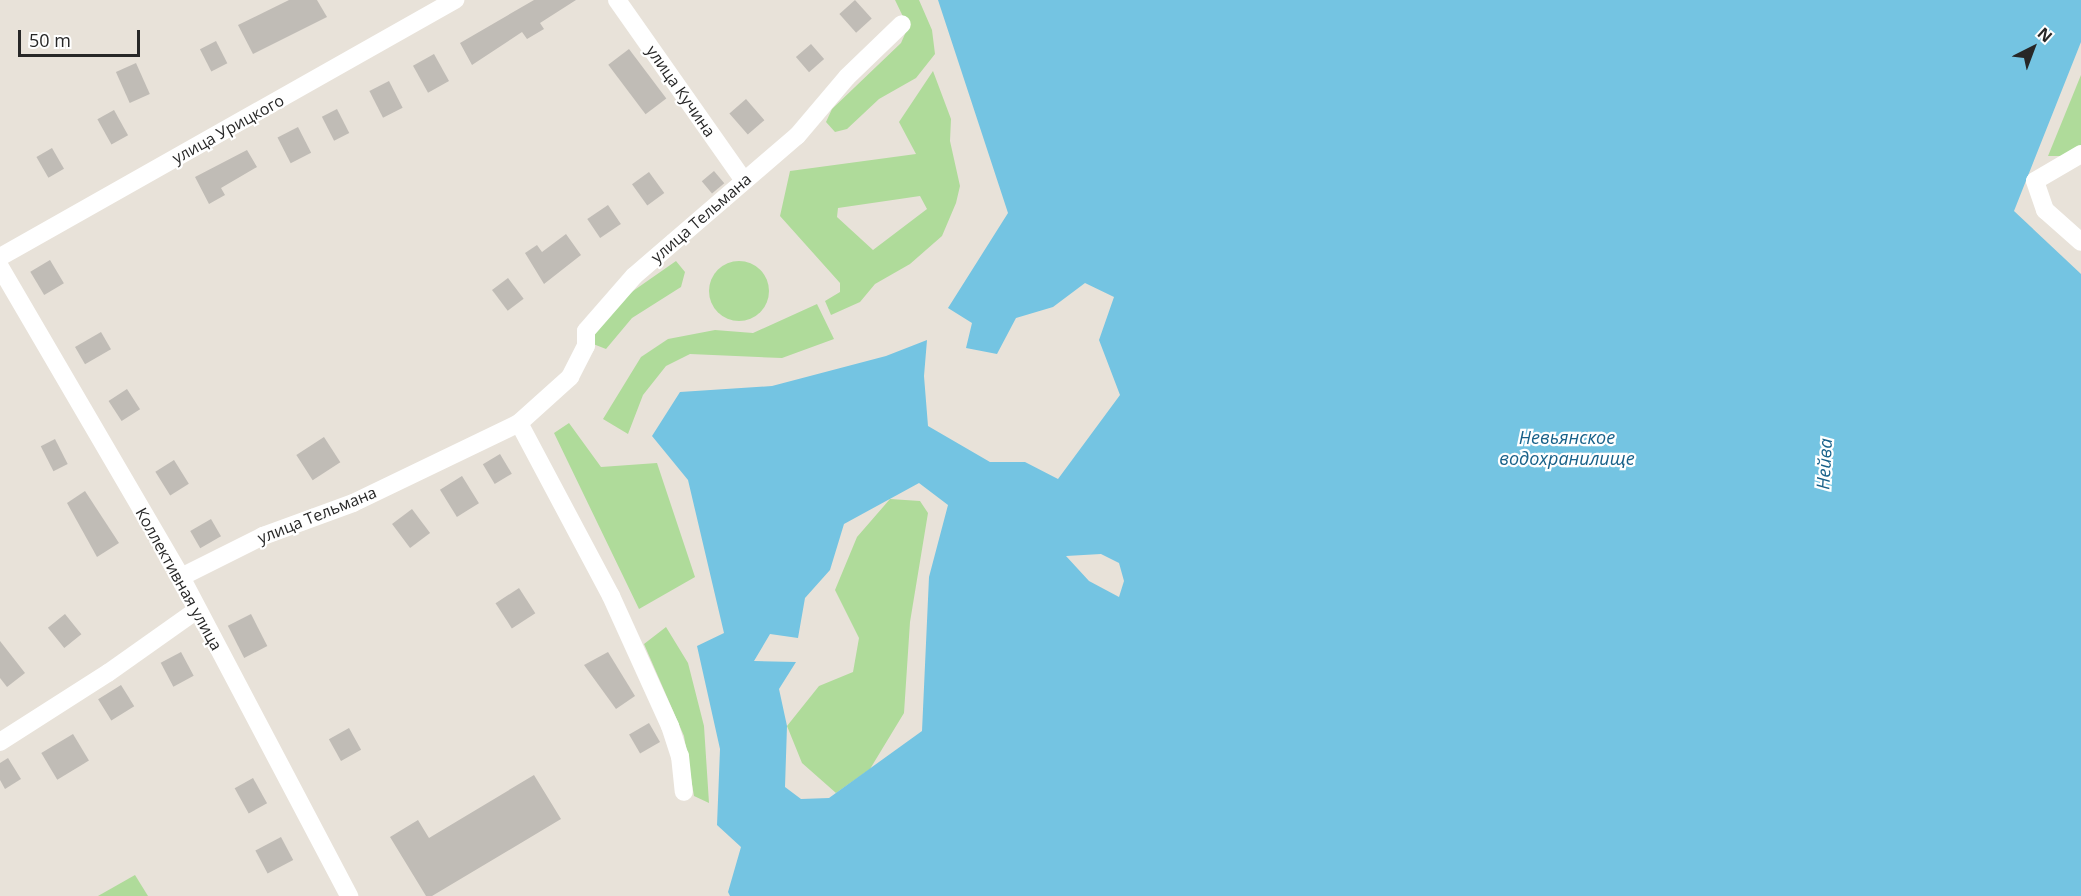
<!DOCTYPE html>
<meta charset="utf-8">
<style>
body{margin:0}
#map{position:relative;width:2081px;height:896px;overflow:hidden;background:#e8e2d9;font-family:"Open Sans",sans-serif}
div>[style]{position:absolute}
.green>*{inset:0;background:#afdb9a}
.round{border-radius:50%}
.water>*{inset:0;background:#74c4e2}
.building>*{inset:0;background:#c0bcb6;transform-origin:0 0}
.minor>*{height:18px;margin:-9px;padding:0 9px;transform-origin:9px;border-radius:9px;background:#fff}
span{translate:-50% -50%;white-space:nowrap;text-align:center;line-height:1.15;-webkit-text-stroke:4.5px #fff;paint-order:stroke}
.street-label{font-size:16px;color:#272727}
.water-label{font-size:18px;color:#186189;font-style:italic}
.north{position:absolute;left:2003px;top:18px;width:60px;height:60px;-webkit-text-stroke:4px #fff;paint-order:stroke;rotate:42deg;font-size:16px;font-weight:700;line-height:24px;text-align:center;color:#272727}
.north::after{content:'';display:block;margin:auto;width:21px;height:27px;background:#272727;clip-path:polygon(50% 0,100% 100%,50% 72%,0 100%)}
.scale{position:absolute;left:18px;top:30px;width:122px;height:27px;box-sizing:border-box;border:3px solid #272727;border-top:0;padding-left:8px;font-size:18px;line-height:21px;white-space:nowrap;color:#272727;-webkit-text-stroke:4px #fff;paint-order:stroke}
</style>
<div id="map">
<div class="green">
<i style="clip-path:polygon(895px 0,919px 0,932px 30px,935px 54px,916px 78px,879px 99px,847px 129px,835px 132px,826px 122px,832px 109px,901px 43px,908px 27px)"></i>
<i style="clip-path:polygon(evenodd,933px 71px,951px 119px,950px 141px,960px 186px,956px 203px,942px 236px,910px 264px,875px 284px,860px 302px,831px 315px,825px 301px,840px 292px,840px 283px,780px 216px,790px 171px,916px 154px,899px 122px,933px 71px,920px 196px,927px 209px,873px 250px,837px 217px,838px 208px,920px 196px)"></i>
<i style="clip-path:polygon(2081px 75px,2081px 150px,2071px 156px,2048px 156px)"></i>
<i style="clip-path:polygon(676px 261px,685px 272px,681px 287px,632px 318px,606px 349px,588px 342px,623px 298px)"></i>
<i class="round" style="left:709px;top:261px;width:60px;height:60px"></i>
<i style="clip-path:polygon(817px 304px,834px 339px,782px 358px,690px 354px,666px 366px,643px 395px,628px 434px,603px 419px,641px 357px,668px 339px,715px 330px,753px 333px)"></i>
<i style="clip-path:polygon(569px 423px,601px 467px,657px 463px,695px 577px,639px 609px,554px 433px)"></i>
<i style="clip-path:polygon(890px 499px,920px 501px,928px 513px,910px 622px,904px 713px,870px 769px,836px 793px,802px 763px,787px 726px,819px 686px,853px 672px,859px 638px,835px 590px,857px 537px)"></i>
<i style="clip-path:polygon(666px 627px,688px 663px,704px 726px,709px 803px,694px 796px,684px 736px,644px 644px)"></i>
<i style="clip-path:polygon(135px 875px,148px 896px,98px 896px)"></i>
</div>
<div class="water">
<i style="clip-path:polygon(evenodd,938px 0,2081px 0,2081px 42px,2014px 211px,2081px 274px,2081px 896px,730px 896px,728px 892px,741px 847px,717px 825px,720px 749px,697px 646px,724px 633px,688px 480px,652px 436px,680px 392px,772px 386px,886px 356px,927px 340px,924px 376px,928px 426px,990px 462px,1025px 462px,1058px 479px,1120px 395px,1099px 340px,1114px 297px,1085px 283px,1053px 307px,1016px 318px,997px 354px,966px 348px,972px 323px,948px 308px,1008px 213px,938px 0,919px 483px,948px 505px,929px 577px,922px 731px,829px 798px,801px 799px,785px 787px,787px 726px,779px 689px,796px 662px,754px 661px,770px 634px,798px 638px,805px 598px,830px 570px,844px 524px,919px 483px,938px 0,1101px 554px,1119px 563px,1124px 581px,1119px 597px,1089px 581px,1066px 556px,1101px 554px)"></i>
</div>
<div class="building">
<i style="clip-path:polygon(289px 0,317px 0,327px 17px,253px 54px,238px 25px)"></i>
<i style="clip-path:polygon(534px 0,576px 0,540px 23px,544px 29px,527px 39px,522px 32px,472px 65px,460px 43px)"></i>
<i style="left:855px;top:0;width:25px;height:21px;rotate:48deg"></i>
<i style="left:216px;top:41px;width:25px;height:18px;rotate:63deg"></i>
<i style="left:811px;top:44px;width:20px;height:20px;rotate:49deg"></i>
<i style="left:629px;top:49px;width:62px;height:26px;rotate:53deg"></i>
<i style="left:434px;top:54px;width:31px;height:24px;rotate:61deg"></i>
<i style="left:136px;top:63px;width:34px;height:22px;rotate:66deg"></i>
<i style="left:389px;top:81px;width:30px;height:22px;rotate:63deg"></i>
<i style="left:746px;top:99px;width:28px;height:22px;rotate:49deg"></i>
<i style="left:337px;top:109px;width:27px;height:17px;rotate:63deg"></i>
<i style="left:114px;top:110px;width:29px;height:19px;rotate:61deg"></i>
<i style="left:298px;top:127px;width:29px;height:23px;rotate:63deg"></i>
<i style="left:52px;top:148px;width:24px;height:18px;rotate:60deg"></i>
<i style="clip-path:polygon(247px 150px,257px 167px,221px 188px,225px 195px,209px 204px,195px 177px)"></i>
<i style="left:714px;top:171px;width:16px;height:16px;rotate:50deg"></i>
<i style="left:649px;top:172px;width:26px;height:21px;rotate:54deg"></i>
<i style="left:608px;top:205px;width:23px;height:25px;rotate:56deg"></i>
<i style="clip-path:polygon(566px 234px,581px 255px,544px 284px,525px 253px,537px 245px,542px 252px)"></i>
<i style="left:50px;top:260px;width:27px;height:23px;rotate:59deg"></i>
<i style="left:508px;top:278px;width:26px;height:20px;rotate:53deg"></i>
<i style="left:101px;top:332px;width:20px;height:30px;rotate:60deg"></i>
<i style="left:127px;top:389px;width:24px;height:22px;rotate:57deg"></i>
<i style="left:324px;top:437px;width:30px;height:33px;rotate:57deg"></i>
<i style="left:55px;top:439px;width:28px;height:16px;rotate:63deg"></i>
<i style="left:500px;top:454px;width:23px;height:20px;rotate:59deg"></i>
<i style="left:174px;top:460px;width:28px;height:22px;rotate:58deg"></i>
<i style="left:462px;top:476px;width:32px;height:26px;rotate:58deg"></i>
<i style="clip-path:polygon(85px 491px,119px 543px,97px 557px,67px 503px)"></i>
<i style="left:412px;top:509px;width:30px;height:25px;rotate:53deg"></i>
<i style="left:211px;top:519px;width:20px;height:24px;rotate:60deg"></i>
<i style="left:519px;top:588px;width:30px;height:28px;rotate:57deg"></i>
<i style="left:65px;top:614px;width:26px;height:22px;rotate:51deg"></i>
<i style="left:251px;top:614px;width:36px;height:26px;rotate:63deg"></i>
<i style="clip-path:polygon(0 641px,25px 673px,7px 687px,0 678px)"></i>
<i style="left:181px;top:652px;width:27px;height:23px;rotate:62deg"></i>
<i style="clip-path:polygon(608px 652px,635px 696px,616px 709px,584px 665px)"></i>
<i style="left:121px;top:685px;width:25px;height:27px;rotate:58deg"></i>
<i style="left:649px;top:723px;width:22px;height:23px;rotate:60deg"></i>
<i style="left:349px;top:728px;width:25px;height:23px;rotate:61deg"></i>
<i style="left:73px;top:734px;width:31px;height:37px;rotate:59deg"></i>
<i style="clip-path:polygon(8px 758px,21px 779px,5px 789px,0 780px,0 763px)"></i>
<i style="clip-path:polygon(534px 775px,561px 819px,432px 896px,426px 896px,390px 837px,418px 820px,429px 838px)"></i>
<i style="left:253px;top:778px;width:29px;height:21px;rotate:61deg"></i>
<i style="left:281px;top:837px;width:26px;height:29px;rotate:62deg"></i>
</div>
<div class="minor">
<i style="left:617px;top:0;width:221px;rotate:54.9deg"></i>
<i style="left:2081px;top:154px;width:53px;rotate:149.6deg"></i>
<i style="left:2035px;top:181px;width:31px;rotate:71deg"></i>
<i style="left:2045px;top:210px;width:48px;rotate:41.6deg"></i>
<i style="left:0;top:257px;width:523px;rotate:-29.46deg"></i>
<i style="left:0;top:267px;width:359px;rotate:59.7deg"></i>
<i style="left:181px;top:577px;width:361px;rotate:62.2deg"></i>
<i style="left:519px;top:423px;width:196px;rotate:62deg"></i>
<i style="left:611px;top:596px;width:143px;rotate:65.6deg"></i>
<i style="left:670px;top:726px;width:32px;rotate:72deg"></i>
<i style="left:680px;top:756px;width:36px;rotate:84deg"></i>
<i style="left:181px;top:577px;width:92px;rotate:-26.6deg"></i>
<i style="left:263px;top:536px;width:96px;rotate:-20.1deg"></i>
<i style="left:353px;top:503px;width:184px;rotate:-25.7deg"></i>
<i style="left:519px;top:423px;width:69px;rotate:-42deg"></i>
<i style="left:570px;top:377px;width:35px;rotate:-63deg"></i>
<i style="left:586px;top:346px;width:15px;rotate:-90deg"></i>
<i style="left:586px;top:331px;width:73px;rotate:-48.9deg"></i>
<i style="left:634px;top:276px;width:215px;rotate:-40.7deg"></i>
<i style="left:797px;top:136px;width:77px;rotate:-49.7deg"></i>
<i style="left:847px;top:77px;width:76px;rotate:-43.9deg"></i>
<i style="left:0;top:742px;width:128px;rotate:-32.6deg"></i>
<i style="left:108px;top:673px;width:109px;rotate:-35.3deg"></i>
</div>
<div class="street-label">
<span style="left:681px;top:91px;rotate:55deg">улица Кучина</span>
<span style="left:228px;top:129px;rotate:-29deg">улица Урицкого</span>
<span style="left:701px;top:218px;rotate:-41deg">улица Тельмана</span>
<span style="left:317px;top:515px;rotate:-22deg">улица Тельмана</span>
<span style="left:179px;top:579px;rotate:61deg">Коллективная улица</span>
</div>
<div class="water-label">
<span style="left:1567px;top:448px">Невьянское<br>водохранилище</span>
<span style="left:1824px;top:464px;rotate:-87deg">Нейва</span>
</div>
<div class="north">N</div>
<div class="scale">50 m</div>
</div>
